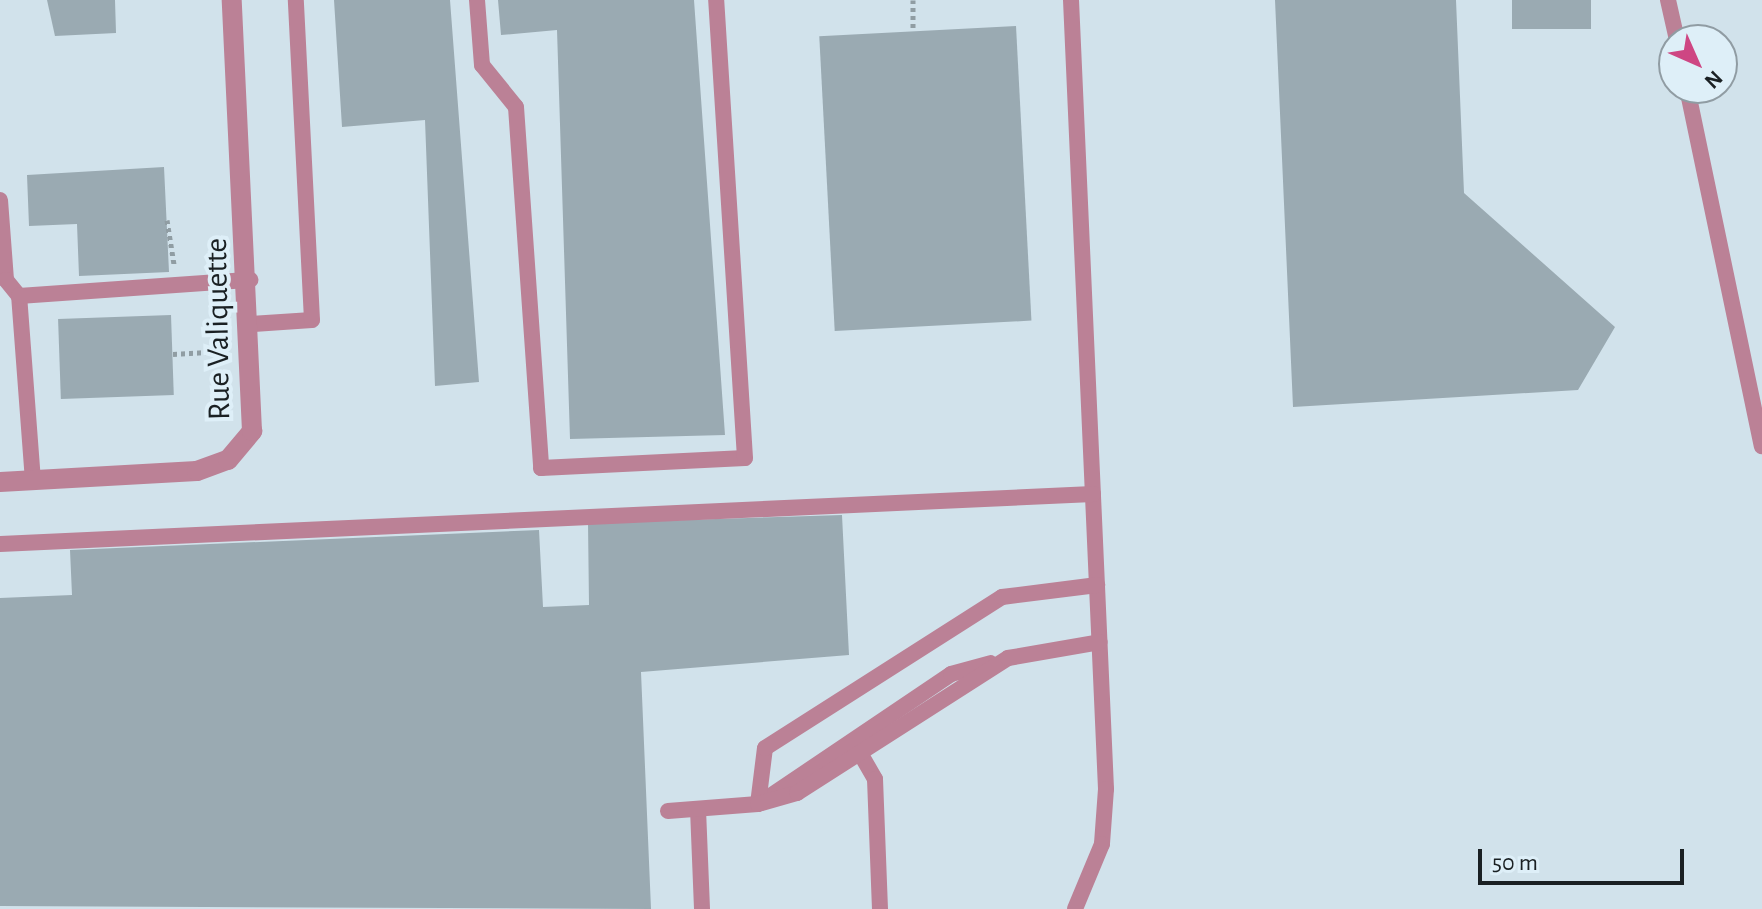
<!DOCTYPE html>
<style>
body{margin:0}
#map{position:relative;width:1762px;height:909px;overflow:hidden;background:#d1e2eb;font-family:"Alegreya Sans",sans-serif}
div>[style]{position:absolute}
.building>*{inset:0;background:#9aaab2;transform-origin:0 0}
.path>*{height:5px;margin-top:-2.5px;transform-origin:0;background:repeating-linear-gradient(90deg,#909da3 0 4px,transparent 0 8px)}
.lane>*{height:16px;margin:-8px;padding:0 8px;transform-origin:8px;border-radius:8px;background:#bb8196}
.street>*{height:20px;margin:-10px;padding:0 10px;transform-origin:10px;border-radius:10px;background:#bb8196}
span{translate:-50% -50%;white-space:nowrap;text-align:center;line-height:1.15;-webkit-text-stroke:8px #deeff8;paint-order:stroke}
.street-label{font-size:32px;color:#1a2023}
.north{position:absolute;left:1658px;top:24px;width:80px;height:80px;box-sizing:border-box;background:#deeff8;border:2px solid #909ca3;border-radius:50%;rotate:135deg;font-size:22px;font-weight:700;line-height:32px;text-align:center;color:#1a2023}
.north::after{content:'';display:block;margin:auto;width:28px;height:36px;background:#ce4683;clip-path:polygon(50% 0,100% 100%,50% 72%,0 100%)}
.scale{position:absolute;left:1478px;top:849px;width:206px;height:36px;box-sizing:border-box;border:4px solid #1a2023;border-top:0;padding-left:10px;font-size:24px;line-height:28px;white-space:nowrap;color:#1a2023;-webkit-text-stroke:6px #deeff8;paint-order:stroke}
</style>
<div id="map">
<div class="building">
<i style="clip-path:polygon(47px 0,115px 0,116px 33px,55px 36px)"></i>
<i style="clip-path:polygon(334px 0,450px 0,479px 382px,435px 386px,425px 120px,342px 127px)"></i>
<i style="clip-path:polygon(498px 0,694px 0,725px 435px,570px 439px,557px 30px,501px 35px)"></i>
<i style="clip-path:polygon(1275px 0,1456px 0,1464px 193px,1615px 327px,1578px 390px,1293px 407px)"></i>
<i style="left:1512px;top:0;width:79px;height:29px"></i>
<i style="left:1016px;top:26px;width:295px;height:197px;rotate:87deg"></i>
<i style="clip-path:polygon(164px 167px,169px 272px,79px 276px,77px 224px,29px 226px,27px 175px)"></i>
<i style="left:171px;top:315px;width:80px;height:113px;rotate:88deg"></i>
<i style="clip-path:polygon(842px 515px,849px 655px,641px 672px,651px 909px,0 906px,0 598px,72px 595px,70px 550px,539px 530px,543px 607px,589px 605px,588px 523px)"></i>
</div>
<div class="path">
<i style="left:913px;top:0;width:30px;rotate:90deg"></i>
<i style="left:167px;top:220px;width:45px;rotate:81deg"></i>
<i style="left:173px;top:354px;width:52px;rotate:-3.3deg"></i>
</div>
<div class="lane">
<i style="left:477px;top:0;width:65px;rotate:85.6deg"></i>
<i style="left:482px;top:65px;width:54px;rotate:51deg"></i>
<i style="left:516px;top:107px;width:362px;rotate:86deg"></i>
<i style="left:541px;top:468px;width:204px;rotate:-2.8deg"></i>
<i style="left:745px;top:458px;width:459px;rotate:-93.6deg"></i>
<i style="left:1071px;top:0;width:790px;rotate:87.46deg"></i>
<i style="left:1106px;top:789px;width:55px;rotate:94.2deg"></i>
<i style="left:1102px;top:844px;width:70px;rotate:112.6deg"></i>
<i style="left:1668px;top:0;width:41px;rotate:77.3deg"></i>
<i style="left:1687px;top:88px;width:366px;rotate:78.2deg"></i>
<i style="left:0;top:200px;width:80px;rotate:85.7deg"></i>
<i style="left:6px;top:280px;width:21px;rotate:51deg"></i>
<i style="left:252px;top:324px;width:60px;rotate:-3.8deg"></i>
<i style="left:312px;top:320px;width:320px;rotate:-92.9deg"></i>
<i style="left:33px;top:481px;width:186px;rotate:-94.3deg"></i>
<i style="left:19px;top:296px;width:232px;rotate:-4deg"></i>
<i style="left:0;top:544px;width:1094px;rotate:-2.62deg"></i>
<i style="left:860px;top:753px;width:30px;rotate:60deg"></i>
<i style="left:875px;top:779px;width:130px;rotate:87.8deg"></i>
<i style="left:760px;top:803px;width:230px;rotate:-34deg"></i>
<i style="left:951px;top:674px;width:41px;rotate:-15.4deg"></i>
<i style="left:758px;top:804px;width:56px;rotate:-82.9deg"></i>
<i style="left:765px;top:748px;width:281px;rotate:-32.5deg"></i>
<i style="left:1002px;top:597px;width:96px;rotate:-7.2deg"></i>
<i style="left:698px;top:809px;width:100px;rotate:87.7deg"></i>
<i style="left:668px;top:811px;width:90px;rotate:-4.4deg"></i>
<i style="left:758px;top:804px;width:41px;rotate:-15.8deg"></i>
<i style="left:797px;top:793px;width:250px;rotate:-32.6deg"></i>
<i style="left:1008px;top:658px;width:93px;rotate:-9.9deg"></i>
</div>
<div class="street">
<i style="left:0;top:482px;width:197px;rotate:-3.2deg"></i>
<i style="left:197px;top:471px;width:33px;rotate:-20deg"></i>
<i style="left:228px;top:460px;width:38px;rotate:-50deg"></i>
<i style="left:252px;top:431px;width:431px;rotate:-92.7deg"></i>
</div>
<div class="street-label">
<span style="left:218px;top:329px;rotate:-91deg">Rue Valiquette</span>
</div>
<div class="north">N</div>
<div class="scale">50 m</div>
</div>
